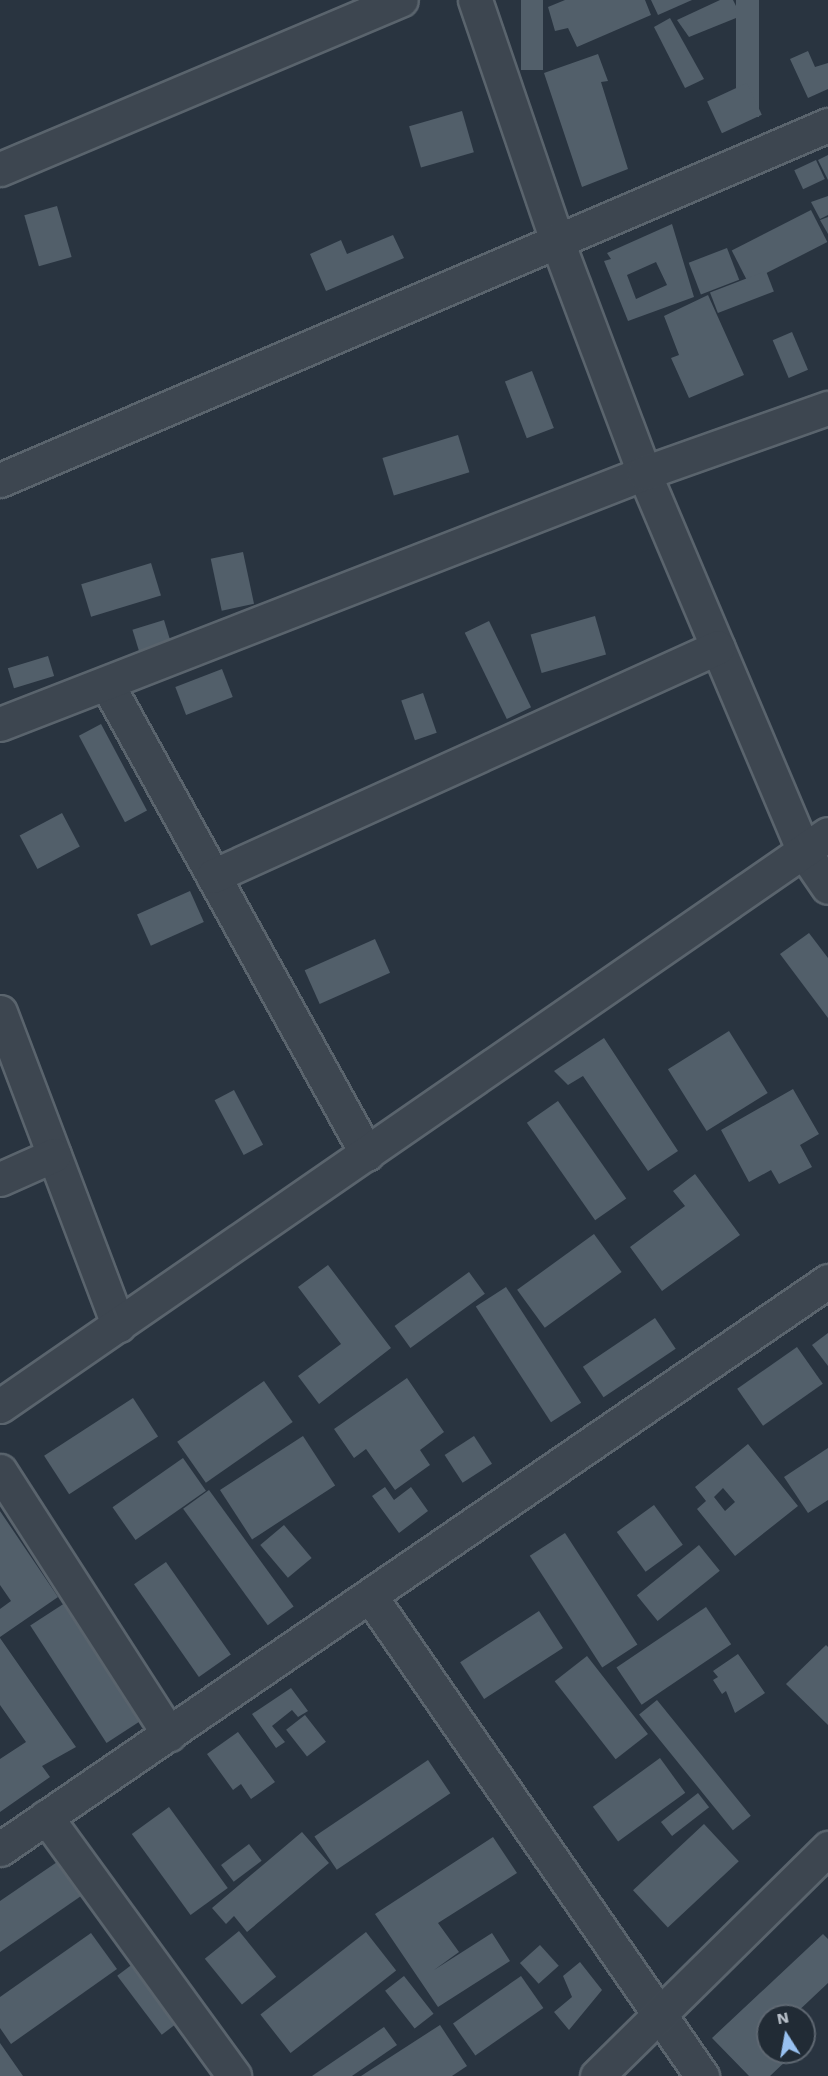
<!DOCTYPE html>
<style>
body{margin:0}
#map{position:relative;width:828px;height:2076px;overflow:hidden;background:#293440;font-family:"Work Sans",sans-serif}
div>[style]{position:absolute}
.building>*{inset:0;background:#525f6a;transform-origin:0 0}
.roads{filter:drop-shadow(2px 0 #5a646d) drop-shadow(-2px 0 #5a646d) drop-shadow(0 2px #5a646d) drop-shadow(0 -2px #5a646d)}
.street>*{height:33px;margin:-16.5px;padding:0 16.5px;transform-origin:16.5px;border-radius:16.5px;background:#3d4650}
span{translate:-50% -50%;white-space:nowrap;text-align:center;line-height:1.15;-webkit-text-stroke:4.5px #212b35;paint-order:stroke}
.north{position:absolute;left:756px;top:2004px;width:60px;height:60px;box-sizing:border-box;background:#212b35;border:2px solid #5e6771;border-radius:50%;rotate:349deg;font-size:16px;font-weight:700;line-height:24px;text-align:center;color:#b9c1ca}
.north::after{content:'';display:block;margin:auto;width:21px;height:27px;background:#98c1f0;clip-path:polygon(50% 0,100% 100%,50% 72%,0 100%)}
</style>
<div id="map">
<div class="building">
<i style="left:521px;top:0;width:22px;height:70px"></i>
<i style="clip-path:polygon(565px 0,645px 0,651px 15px,577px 47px,568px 28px,555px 31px,548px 7px)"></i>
<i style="clip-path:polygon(651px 0,692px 0,658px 15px)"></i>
<i style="clip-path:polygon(720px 0,733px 0,741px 16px,689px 37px,677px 20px)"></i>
<i style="left:736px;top:0;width:23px;height:117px"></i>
<i style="clip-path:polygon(670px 18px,704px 79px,685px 88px,654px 27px)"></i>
<i style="clip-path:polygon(808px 51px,815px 67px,828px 63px,828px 89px,808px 98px,790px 59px)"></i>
<i style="clip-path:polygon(598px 54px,608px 81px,601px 82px,628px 169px,582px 187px,544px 73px)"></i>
<i style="left:747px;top:83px;width:35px;height:44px;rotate:65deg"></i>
<i style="left:462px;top:111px;width:43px;height:55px;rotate:74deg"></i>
<i style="clip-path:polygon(828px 155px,828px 180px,818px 160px)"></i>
<i style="left:816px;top:160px;width:21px;height:24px;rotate:65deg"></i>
<i style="clip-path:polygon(828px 196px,828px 215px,820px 219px,811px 202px)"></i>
<i style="left:57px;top:206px;width:53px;height:34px;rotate:74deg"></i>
<i style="left:811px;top:210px;width:36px;height:89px;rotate:63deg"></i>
<i style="clip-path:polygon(828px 217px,828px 234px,820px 220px)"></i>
<i style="clip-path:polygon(evenodd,672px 224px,694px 297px,628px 321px,604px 261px,611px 259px,607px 253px,672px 224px,656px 262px,667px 285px,636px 299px,627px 275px,656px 262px)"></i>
<i style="clip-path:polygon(393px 235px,404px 258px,326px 291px,310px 254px,341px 240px,347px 254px)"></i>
<i style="left:727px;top:248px;width:34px;height:41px;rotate:69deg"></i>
<i style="left:766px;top:271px;width:22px;height:60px;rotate:69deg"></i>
<i style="clip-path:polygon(708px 295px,744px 375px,689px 398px,671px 358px,679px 355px,664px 316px)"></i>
<i style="left:792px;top:332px;width:41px;height:21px;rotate:67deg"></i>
<i style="left:532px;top:371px;width:61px;height:29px;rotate:69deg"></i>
<i style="left:458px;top:435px;width:39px;height:79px;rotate:73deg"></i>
<i style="left:243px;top:552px;width:53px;height:33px;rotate:78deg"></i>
<i style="left:151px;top:563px;width:34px;height:73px;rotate:73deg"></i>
<i style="left:595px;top:616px;width:40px;height:67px;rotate:74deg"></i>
<i style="left:164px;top:620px;width:24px;height:33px;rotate:73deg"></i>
<i style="left:489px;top:621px;width:96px;height:27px;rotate:64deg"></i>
<i style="left:48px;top:656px;width:21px;height:42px;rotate:73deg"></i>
<i style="left:222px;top:669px;width:30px;height:50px;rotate:69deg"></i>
<i style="left:423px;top:693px;width:42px;height:23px;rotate:71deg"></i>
<i style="left:101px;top:724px;width:98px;height:25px;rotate:62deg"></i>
<i style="left:62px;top:813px;width:38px;height:48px;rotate:62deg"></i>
<i style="left:190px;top:891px;width:34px;height:58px;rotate:66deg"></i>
<i style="clip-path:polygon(809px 933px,828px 958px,828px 1018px,780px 954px)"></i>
<i style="left:375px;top:939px;width:37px;height:77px;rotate:66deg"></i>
<i style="left:729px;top:1031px;width:73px;height:72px;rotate:58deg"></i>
<i style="clip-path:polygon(604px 1038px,678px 1151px,648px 1171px,583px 1076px,568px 1085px,554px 1071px)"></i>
<i style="clip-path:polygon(793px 1089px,819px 1134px,800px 1145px,812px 1167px,779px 1184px,771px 1170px,749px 1182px,721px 1130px)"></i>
<i style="left:234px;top:1090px;width:62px;height:22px;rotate:62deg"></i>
<i style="left:558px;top:1101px;width:119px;height:38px;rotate:55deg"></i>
<i style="clip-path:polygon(695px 1174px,740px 1235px,662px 1291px,630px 1247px,685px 1206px,673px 1191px)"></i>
<i style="left:594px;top:1234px;width:47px;height:95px;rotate:54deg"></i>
<i style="clip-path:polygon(328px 1265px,391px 1348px,319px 1404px,298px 1376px,341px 1344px,298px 1287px)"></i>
<i style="left:469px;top:1272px;width:27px;height:92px;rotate:54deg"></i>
<i style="left:506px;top:1287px;width:138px;height:36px;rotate:57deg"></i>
<i style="left:655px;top:1318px;width:37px;height:87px;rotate:56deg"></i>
<i style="clip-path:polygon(828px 1333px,828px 1366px,812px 1345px)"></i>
<i style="left:797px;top:1347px;width:45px;height:73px;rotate:55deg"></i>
<i style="clip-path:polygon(407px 1378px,444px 1432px,420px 1450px,430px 1465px,395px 1490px,366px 1449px,354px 1458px,334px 1429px)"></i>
<i style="left:264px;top:1381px;width:50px;height:106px;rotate:55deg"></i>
<i style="left:133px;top:1398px;width:46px;height:106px;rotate:57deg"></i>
<i style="left:303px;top:1436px;width:59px;height:99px;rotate:57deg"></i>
<i style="left:474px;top:1436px;width:33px;height:35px;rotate:57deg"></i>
<i style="clip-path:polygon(evenodd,748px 1444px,798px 1506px,735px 1556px,697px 1509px,706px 1501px,695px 1487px,748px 1444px,723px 1488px,735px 1502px,725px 1511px,714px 1497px,723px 1488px)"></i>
<i style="clip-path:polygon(828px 1448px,828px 1500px,808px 1513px,784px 1477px)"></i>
<i style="left:183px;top:1458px;width:40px;height:86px;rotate:55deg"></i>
<i style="clip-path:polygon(385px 1487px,394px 1500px,411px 1487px,428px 1511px,399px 1533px,372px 1496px)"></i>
<i style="left:209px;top:1490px;width:144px;height:32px;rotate:54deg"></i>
<i style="left:654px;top:1505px;width:49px;height:46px;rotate:54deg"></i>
<i style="clip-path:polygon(0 1511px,58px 1597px,0 1637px,0 1609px,11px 1601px,0 1585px)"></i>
<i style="left:284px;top:1525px;width:43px;height:31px;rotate:50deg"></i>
<i style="left:565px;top:1533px;width:133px;height:42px;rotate:57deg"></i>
<i style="left:699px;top:1545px;width:33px;height:80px;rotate:51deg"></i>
<i style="left:166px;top:1562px;width:113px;height:39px;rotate:55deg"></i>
<i style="left:68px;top:1601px;width:140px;height:45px;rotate:57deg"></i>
<i style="left:706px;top:1607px;width:45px;height:108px;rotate:56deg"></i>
<i style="left:539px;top:1611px;width:44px;height:94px;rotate:57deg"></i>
<i style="clip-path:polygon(0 1638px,76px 1747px,42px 1766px,50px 1777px,0 1812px,0 1759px,26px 1742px,0 1705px)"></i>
<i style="clip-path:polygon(826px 1645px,828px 1647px,828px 1725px,786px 1684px)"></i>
<i style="clip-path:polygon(738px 1654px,765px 1693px,735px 1713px,726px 1691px,722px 1694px,713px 1680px,718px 1677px,713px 1671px)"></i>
<i style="left:587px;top:1656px;width:99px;height:41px;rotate:52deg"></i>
<i style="clip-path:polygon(291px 1688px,308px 1711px,298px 1717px,292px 1710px,272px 1726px,285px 1742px,276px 1748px,252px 1714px)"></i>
<i style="left:657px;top:1700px;width:149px;height:23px;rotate:51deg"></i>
<i style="left:305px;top:1715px;width:34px;height:24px;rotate:52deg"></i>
<i style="clip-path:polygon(238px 1732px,275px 1782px,251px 1799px,241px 1784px,233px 1790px,207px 1754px)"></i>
<i style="left:660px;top:1758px;width:43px;height:83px;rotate:54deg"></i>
<i style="left:428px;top:1760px;width:40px;height:137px;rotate:56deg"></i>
<i style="left:698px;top:1793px;width:18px;height:47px;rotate:52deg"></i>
<i style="left:169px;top:1807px;width:100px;height:46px;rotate:54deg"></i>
<i style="left:704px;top:1824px;width:51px;height:97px;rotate:47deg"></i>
<i style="clip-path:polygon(302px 1832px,329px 1863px,247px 1932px,234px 1916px,226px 1924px,212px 1908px)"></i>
<i style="clip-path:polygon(493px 1837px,517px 1873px,438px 1923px,459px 1952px,434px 1970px,492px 1933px,510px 1961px,438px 2007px,375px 1914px)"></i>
<i style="left:249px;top:1844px;width:21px;height:35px;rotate:53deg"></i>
<i style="clip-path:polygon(60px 1860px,84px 1894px,0 1952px,0 1901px)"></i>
<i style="left:239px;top:1931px;width:59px;height:44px;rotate:51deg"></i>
<i style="left:366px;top:1932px;width:49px;height:134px;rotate:52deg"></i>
<i style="clip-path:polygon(91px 1933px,117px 1969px,11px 2044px,0 2028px,0 1997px)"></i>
<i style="clip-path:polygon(823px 1934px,828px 1939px,828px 1983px,793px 2016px,768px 2016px,768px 2052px,783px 2052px,789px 2058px,770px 2076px,749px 2076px,712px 2038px)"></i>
<i style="left:540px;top:1945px;width:28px;height:27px;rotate:48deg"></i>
<i style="clip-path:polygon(580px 1962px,602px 1990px,569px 2030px,554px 2012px,572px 1997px,563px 1976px)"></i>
<i style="left:134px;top:1963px;width:74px;height:21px;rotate:53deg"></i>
<i style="left:404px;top:1976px;width:48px;height:24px;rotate:52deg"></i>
<i style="left:521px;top:1976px;width:39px;height:83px;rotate:55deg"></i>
<i style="clip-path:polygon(440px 2025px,467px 2066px,452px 2076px,361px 2076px)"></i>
<i style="clip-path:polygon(384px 2027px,397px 2045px,352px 2076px,312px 2076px)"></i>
<i style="clip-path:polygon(0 2043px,23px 2076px,0 2076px)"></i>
</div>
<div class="roads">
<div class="street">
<i style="left:475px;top:0;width:255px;rotate:71.2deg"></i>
<i style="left:557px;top:241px;width:248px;rotate:69.4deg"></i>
<i style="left:644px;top:473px;width:411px;rotate:67.1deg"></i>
<i style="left:804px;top:852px;width:42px;rotate:55.6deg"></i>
<i style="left:0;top:169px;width:435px;rotate:-22.9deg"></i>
<i style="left:0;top:480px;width:901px;rotate:-23.21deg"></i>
<i style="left:107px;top:684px;width:537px;rotate:61.05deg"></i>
<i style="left:0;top:724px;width:691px;rotate:-21.29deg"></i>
<i style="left:644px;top:473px;width:195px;rotate:-19.5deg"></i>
<i style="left:213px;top:876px;width:554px;rotate:-24.39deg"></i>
<i style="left:0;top:1012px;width:335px;rotate:69.3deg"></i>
<i style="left:0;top:1179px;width:59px;rotate:-24deg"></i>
<i style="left:0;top:1406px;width:1006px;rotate:-34.64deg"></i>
<i style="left:0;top:1471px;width:313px;rotate:57.3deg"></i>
<i style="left:370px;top:1596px;width:584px;rotate:55.33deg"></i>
<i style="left:46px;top:1817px;width:320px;rotate:54deg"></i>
<i style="left:0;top:1849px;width:1004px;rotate:-34.45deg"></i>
<i style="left:597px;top:2076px;width:325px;rotate:-44.6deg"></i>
</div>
</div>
<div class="north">N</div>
</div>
